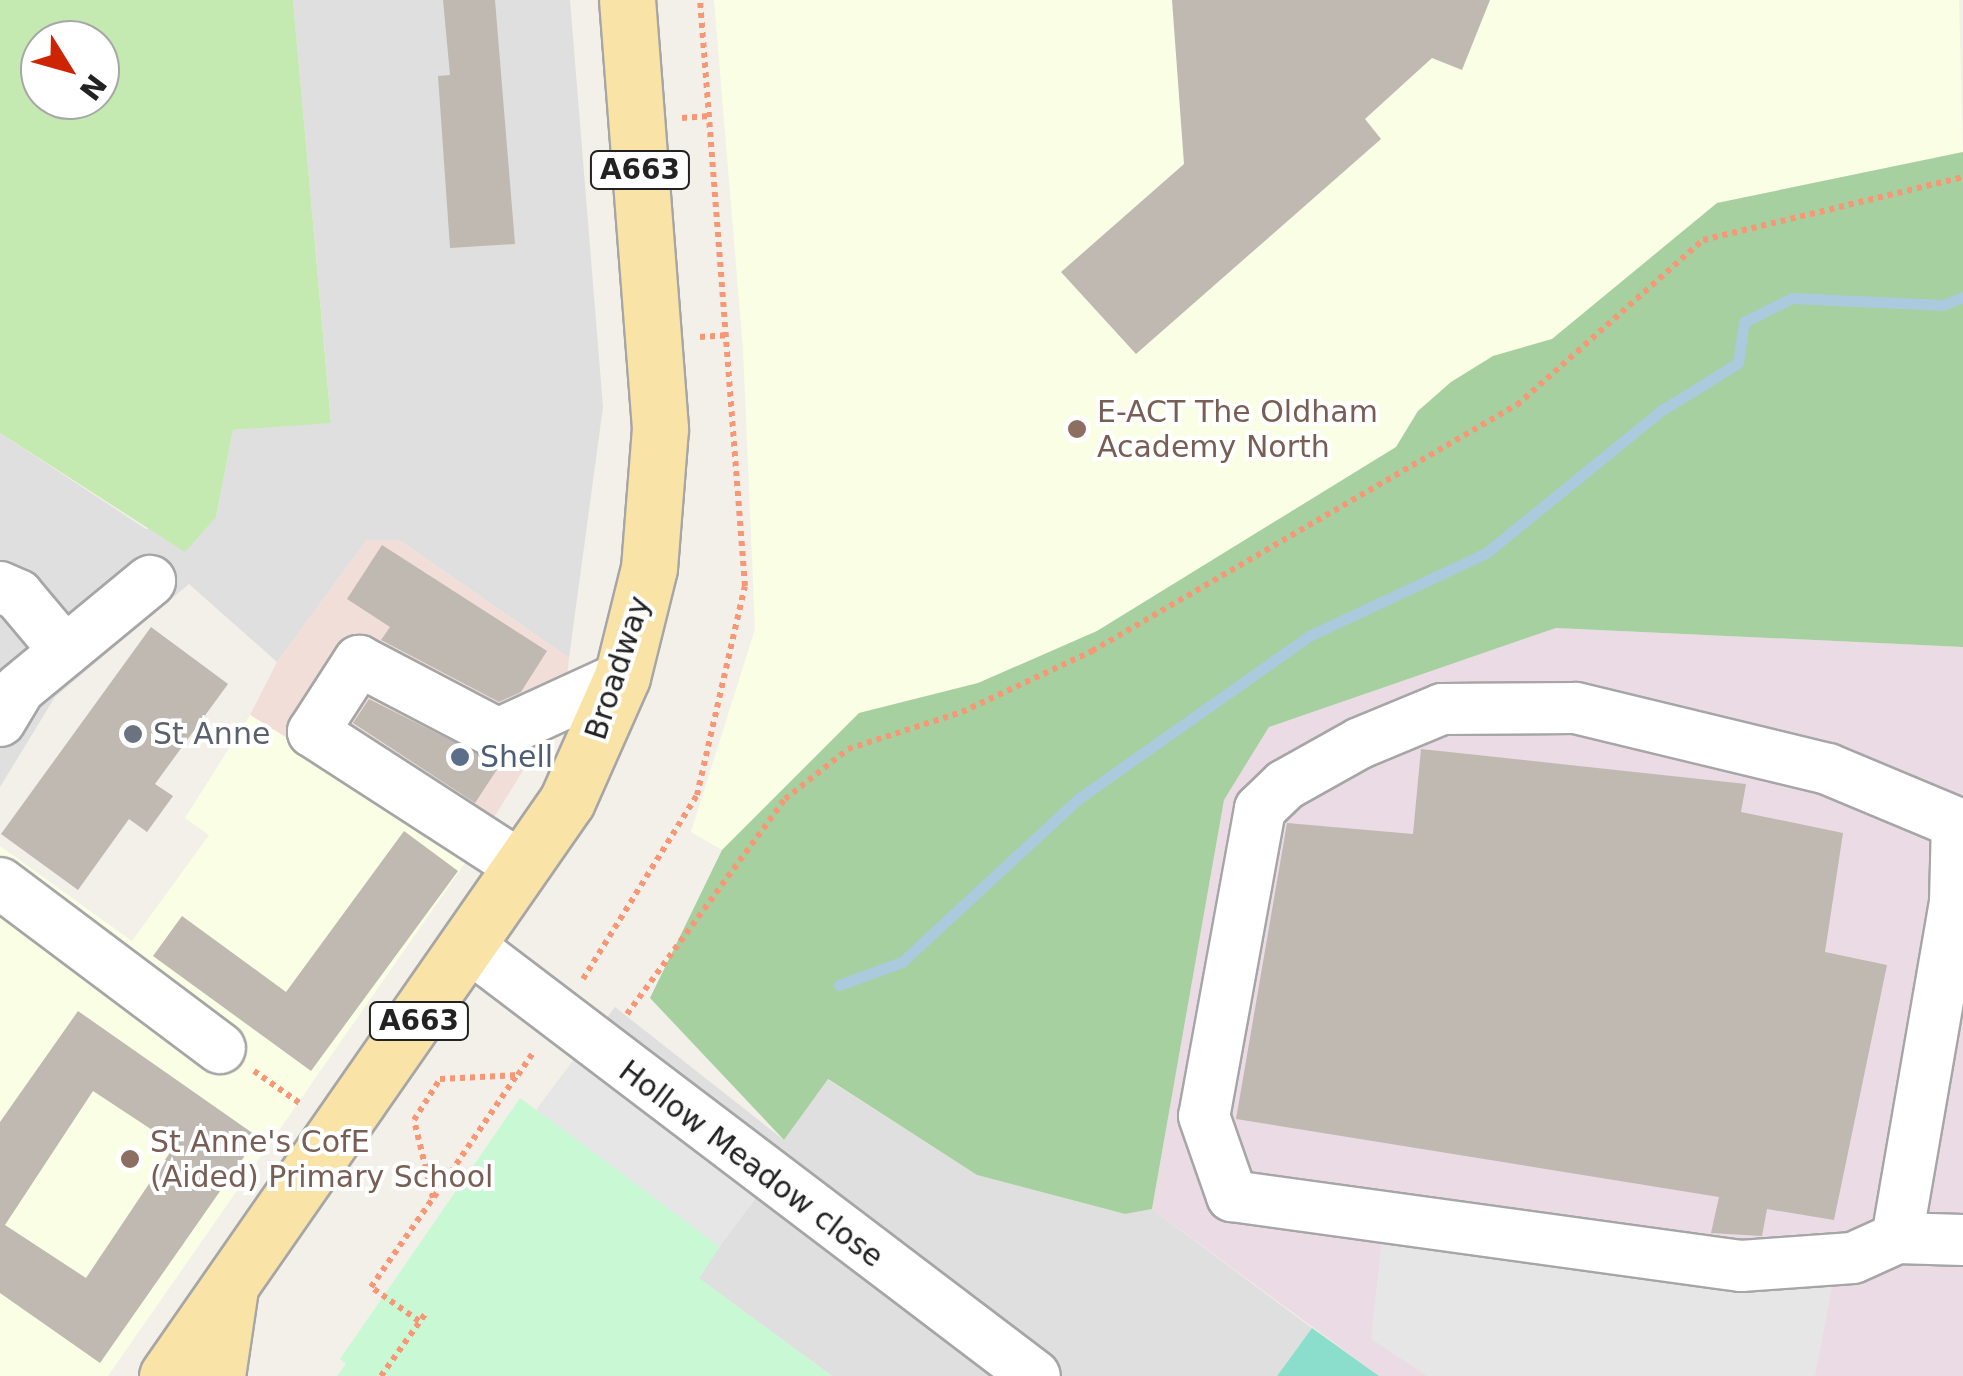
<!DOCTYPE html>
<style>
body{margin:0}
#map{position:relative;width:1963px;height:1376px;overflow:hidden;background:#f2f0e9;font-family:"DejaVu Sans",sans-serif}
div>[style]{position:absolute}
.residential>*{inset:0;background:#e0dfdf}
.commercial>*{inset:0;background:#f1ded9}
.industrial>*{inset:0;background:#ebdbe5}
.education>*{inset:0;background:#fafee5}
.grass>*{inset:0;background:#c4eab1}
.forest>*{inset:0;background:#a6d09f}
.park>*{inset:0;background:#c9f9d4}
.pitch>*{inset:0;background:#8adecb}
.parking>*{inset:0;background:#e6e6e6;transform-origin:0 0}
.stream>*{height:11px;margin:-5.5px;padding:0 5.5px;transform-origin:5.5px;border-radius:5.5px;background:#abcade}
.building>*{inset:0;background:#bfb9b2}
.path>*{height:6px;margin-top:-3px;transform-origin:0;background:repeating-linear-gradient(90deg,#f79775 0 5px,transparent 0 10px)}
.roads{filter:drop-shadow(2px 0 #a6a6a6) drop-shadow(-2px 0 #a6a6a6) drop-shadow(0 2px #a6a6a6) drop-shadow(0 -2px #a6a6a6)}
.minor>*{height:50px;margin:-25px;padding:0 25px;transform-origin:25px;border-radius:25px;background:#fff}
.major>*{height:55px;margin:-27.5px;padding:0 27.5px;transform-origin:27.5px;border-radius:27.5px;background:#fae3a6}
.dots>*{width:28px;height:28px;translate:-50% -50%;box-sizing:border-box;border:5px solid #fff;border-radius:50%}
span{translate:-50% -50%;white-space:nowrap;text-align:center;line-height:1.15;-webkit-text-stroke:8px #fff;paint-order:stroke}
.shield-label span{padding:2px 8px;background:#fff;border:2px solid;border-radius:8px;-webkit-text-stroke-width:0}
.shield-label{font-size:28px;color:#222;font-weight:700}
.education-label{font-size:30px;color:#785e54}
.left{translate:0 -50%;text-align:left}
.street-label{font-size:30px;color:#222}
.worship-label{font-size:30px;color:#5b616d}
.service-label{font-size:30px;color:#4e5e75}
.north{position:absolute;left:20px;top:20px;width:100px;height:100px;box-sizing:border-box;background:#fff;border:2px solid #a7a7a7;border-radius:50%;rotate:127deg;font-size:28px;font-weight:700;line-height:40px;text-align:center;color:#222}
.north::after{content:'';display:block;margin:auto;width:35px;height:45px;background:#cf2404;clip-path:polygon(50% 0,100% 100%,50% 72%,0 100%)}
</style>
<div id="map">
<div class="residential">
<i style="clip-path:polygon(293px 0,570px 0,603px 407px,569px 658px,399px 540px,367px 540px,277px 662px,189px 584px,55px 697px,0 787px,0 433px,146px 529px,216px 517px,233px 430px,331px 422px)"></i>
<i style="clip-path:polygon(615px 1007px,784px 1140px,827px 1079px,977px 1175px,1125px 1214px,1152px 1209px,1312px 1328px,1277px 1376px,832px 1376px,698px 1278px,720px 1245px,537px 1110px)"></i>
</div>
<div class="commercial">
<i style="clip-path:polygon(367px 540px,399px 540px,569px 658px,564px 704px,472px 853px,250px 715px,277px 662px)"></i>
</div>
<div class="industrial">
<i style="clip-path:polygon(1556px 628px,1963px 647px,1963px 1376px,1379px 1376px,1152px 1209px,1224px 800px,1269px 727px)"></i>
</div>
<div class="education">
<i style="clip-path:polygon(714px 0,1959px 0,1963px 152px,1717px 203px,1552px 339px,1493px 356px,1418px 410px,1396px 447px,1097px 631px,978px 683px,859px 713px,722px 850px,691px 832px,755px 629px,743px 349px)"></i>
<i style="clip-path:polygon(250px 715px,472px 853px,108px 1376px,0 1376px,0 846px,132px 941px,209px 835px,185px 818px)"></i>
</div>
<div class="grass">
<i style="clip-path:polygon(evenodd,0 0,293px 0,331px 423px,233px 430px,216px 517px,185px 552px,0 433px,0 0,40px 40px,100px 40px,100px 100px,40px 100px,40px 40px)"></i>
</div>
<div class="forest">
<i style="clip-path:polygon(1963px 152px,1963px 647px,1556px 628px,1269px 727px,1224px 800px,1152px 1209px,1125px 1214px,977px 1175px,828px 1079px,784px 1140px,650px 998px,722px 850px,859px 713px,978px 683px,1097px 631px,1396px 447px,1418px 411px,1451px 382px,1493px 356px,1552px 339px,1717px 203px)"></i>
</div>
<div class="park">
<i style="clip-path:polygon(520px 1098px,721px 1245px,699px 1278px,832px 1376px,337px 1376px,346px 1364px,340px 1359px)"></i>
</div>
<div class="pitch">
<i style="clip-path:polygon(1312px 1328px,1379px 1376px,1277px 1376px)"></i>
</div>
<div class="parking">
<i style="left:575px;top:1058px;width:229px;height:64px;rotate:37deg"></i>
<i style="clip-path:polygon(1383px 1230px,1833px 1282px,1815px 1376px,1427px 1376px,1371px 1339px)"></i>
</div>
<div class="stream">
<i style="left:839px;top:985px;width:67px;rotate:-20.1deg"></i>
<i style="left:902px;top:962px;width:240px;rotate:-42.8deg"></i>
<i style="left:1078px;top:799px;width:283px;rotate:-35.2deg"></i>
<i style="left:1309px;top:636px;width:195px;rotate:-25.1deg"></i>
<i style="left:1486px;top:553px;width:227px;rotate:-39.1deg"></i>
<i style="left:1662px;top:410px;width:89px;rotate:-31.7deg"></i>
<i style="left:1738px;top:363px;width:41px;rotate:-81.7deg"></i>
<i style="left:1744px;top:322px;width:54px;rotate:-26.6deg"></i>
<i style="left:1792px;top:298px;width:151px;rotate:2.7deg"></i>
<i style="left:1943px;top:305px;width:22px;rotate:-22deg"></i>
</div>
<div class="building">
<i style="clip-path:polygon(443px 0,495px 0,515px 244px,450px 248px,438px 76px,450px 75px)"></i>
<i style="clip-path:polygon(1172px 0,1490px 0,1462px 70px,1432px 58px,1365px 119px,1381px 139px,1136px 354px,1061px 272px,1184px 164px)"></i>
<i style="clip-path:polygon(382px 545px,547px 651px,521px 692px,499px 702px,381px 640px,390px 627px,347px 599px)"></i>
<i style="clip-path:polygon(151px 627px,228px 684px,155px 784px,173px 796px,147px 832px,129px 819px,78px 890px,1px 834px)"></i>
<i style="clip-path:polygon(369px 699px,500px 765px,475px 803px,353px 723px)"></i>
<i style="clip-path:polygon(1421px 749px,1746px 784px,1741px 812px,1843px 833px,1825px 952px,1887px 965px,1834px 1220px,1767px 1209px,1762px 1236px,1711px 1233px,1719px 1197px,1236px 1119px,1287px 823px,1413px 834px)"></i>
<i style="clip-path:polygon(404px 831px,458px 871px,311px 1071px,153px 956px,182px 916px,286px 992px)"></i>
<i style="clip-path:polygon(evenodd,78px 1011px,258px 1137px,100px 1363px,0 1293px,0 1122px,78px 1011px,93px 1091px,175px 1145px,86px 1278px,5px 1225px,93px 1091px)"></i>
</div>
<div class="path">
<i style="left:682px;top:118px;width:27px;rotate:-4deg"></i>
<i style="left:700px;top:337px;width:30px;rotate:-4deg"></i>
<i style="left:583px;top:979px;width:216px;rotate:-58.2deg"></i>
<i style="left:697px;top:795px;width:214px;rotate:-77.1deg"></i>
<i style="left:745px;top:586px;width:588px;rotate:-94.39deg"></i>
<i style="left:627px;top:1014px;width:267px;rotate:-53.7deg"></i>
<i style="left:785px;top:799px;width:80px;rotate:-38.4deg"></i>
<i style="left:848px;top:749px;width:120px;rotate:-18deg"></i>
<i style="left:962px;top:712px;width:144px;rotate:-25.1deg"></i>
<i style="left:1092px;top:651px;width:491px;rotate:-30.1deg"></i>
<i style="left:1517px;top:405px;width:249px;rotate:-41.6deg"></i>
<i style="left:1703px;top:240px;width:268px;rotate:-13.6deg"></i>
<i style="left:254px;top:1071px;width:57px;rotate:35.1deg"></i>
<i style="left:434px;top:1197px;width:148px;rotate:-55.8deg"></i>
<i style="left:419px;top:1321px;width:59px;rotate:-144.7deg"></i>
<i style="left:371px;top:1287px;width:108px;rotate:-55.1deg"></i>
<i style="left:433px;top:1198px;width:80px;rotate:-103.7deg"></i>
<i style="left:414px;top:1120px;width:49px;rotate:-57.6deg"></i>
<i style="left:440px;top:1079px;width:78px;rotate:-2.9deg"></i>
<i style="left:518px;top:1075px;width:29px;rotate:-56deg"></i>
<i style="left:381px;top:1376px;width:77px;rotate:-54.5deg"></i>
</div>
<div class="roads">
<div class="minor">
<i style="left:0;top:587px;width:20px;rotate:24deg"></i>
<i style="left:18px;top:595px;width:73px;rotate:50deg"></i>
<i style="left:0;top:721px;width:37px;rotate:-59deg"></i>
<i style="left:19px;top:689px;width:170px;rotate:-39.5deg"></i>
<i style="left:522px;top:867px;width:249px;rotate:-147.1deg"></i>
<i style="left:313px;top:732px;width:85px;rotate:-57.1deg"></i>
<i style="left:359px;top:661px;width:157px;rotate:27.7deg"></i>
<i style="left:498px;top:734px;width:136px;rotate:-24.7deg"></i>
<i style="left:0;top:883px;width:275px;rotate:36.9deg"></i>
<i style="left:470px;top:947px;width:709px;rotate:37.21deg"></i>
<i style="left:1897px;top:1238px;width:340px;rotate:-80.2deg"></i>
<i style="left:1955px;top:903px;width:80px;rotate:-88.6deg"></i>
<i style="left:1957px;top:823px;width:140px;rotate:-157.3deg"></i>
<i style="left:1828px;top:769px;width:260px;rotate:-166.4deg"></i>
<i style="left:1575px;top:708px;width:133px;rotate:179.6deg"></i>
<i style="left:1442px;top:709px;width:89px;rotate:157.5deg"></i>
<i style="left:1360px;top:743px;width:86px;rotate:150.8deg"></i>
<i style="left:1285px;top:785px;width:35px;rotate:136deg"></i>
<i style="left:1260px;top:809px;width:312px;rotate:100.3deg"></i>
<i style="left:1204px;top:1116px;width:85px;rotate:70.7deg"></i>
<i style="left:1232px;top:1196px;width:514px;rotate:7.83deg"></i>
<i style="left:1741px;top:1266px;width:112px;rotate:-4.1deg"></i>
<i style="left:1853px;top:1258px;width:48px;rotate:-24.4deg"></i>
<i style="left:1897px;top:1238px;width:66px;rotate:1.7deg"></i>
</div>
<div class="major">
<i style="left:167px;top:1376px;width:700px;rotate:-55.18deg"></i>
<i style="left:567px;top:801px;width:136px;rotate:-66.1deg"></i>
<i style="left:622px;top:677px;width:112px;rotate:-76.1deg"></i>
<i style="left:649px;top:568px;width:140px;rotate:-85.5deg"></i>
<i style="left:660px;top:428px;width:429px;rotate:-94.4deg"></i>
<i style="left:217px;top:1376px;width:89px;rotate:-81.6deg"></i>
</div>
</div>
<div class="dots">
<i style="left:1077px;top:429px;background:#8d6e63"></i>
<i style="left:133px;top:734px;background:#6b7280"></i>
<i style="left:460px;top:757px;background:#5c6f8a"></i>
<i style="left:130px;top:1159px;background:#8d6e63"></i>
</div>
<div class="shield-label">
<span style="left:640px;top:170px">A663</span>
<span style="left:419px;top:1021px">A663</span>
</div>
<div class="education-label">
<span class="left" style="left:1097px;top:429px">E-ACT The Oldham<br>Academy North</span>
<span class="left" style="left:150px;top:1159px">St Anne's CofE<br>(Aided) Primary School</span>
</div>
<div class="street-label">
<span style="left:618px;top:668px;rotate:-72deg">Broadway</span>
<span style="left:751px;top:1164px;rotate:37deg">Hollow Meadow close</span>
</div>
<div class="worship-label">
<span class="left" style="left:153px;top:734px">St Anne</span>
</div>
<div class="service-label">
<span class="left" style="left:480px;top:757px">Shell</span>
</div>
<div class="north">N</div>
</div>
